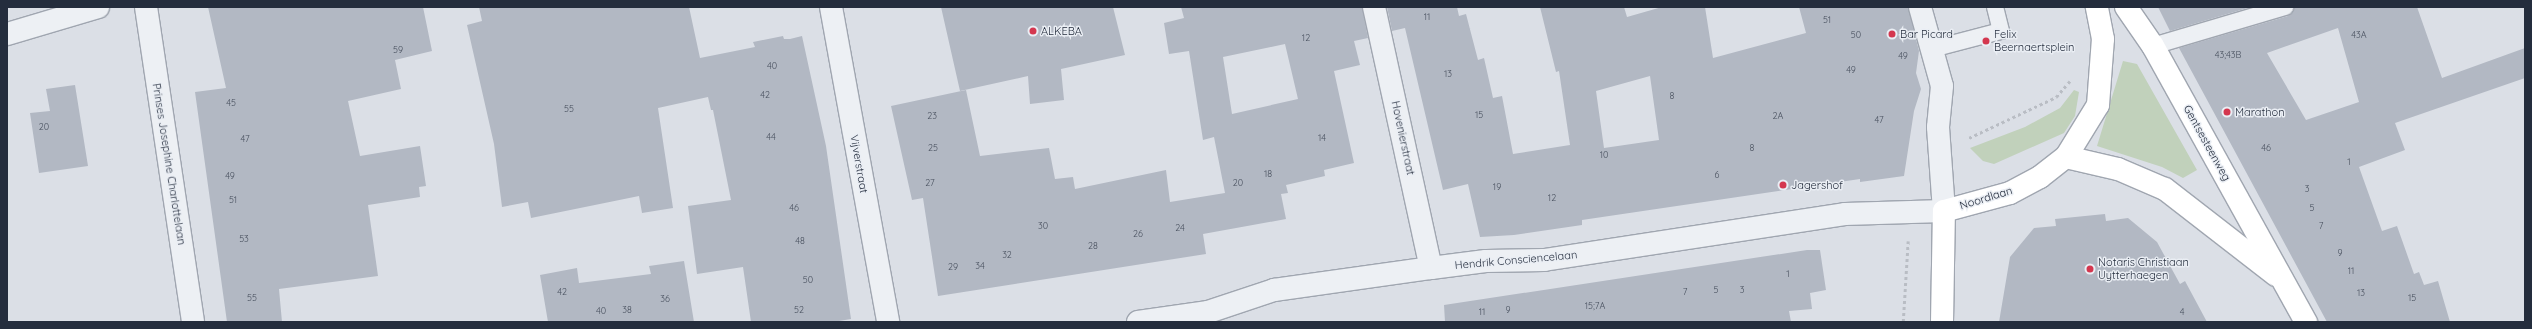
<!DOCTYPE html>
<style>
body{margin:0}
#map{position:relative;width:2532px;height:329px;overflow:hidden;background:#dbdfe6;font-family:Quicksand,sans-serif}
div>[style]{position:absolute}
.green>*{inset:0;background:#c1d1bb}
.building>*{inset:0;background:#b2b8c3}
.path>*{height:2.5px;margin-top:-1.25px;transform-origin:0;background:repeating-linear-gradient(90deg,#b9bdc4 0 3px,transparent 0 6px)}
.roads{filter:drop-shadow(1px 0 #a0a6b0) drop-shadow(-1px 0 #a0a6b0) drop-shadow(0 1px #a0a6b0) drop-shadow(0 -1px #a0a6b0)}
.lane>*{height:16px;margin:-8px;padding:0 8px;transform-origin:8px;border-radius:8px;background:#edf0f4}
.street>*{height:22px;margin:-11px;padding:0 11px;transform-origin:11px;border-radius:11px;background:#edf0f4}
.secondary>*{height:22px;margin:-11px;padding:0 11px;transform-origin:11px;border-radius:11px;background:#fff}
.dots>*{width:11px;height:11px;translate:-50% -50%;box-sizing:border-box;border:2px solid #eaeef4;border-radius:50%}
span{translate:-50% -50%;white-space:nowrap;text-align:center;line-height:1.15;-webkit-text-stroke:3px #eaeef4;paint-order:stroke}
.number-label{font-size:9px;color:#48505e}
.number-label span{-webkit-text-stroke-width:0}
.poi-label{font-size:11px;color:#242d3d}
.left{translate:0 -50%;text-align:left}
.street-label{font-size:11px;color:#242d3d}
.frame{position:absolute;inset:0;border:8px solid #242d3d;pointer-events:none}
</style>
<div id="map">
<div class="green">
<i style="clip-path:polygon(2123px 61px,2137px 64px,2197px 170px,2183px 178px,2162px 167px,2097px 146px)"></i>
<i style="clip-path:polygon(2074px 90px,2079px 92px,2075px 116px,2064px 133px,1994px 164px,1983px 161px,1970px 148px,2025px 127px,2060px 108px)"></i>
</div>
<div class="building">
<i style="clip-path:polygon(208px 7px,423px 7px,432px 51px,395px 60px,401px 89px,348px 101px,360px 156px,420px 146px,426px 186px,419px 187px,420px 197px,368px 205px,378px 276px,279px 289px,282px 322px,227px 322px,195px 92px,226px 88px)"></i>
<i style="clip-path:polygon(479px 7px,689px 7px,700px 58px,755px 47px,753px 42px,783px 36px,784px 39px,790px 39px,802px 36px,826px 146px,851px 319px,833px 322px,751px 322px,743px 267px,697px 274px,688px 206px,731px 200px,713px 110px,711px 110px,708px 97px,658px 108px,673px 208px,642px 213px,639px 196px,531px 218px,528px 202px,502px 207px,494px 144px,467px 25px,482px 21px)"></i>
<i style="clip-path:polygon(941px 7px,1113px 7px,1125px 55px,1061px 69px,1064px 100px,1030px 104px,1028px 76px,960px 91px)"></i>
<i style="clip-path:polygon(evenodd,1181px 7px,1362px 7px,1368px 38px,1354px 41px,1360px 65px,1334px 71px,1354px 163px,1324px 170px,1325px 176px,1286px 185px,1288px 193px,1281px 194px,1286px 219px,1203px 234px,1206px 254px,938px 296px,923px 198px,912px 200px,891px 106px,966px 90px,980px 156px,1049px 148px,1055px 179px,1073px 177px,1075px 189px,1166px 170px,1170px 202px,1225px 193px,1214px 137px,1203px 140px,1189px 51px,1169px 54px,1164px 23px,1184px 18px,1181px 7px,1285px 44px,1298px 99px,1232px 114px,1223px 57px,1285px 44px)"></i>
<i style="clip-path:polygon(evenodd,1387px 7px,1457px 7px,1459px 16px,1466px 14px,1478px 60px,1484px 58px,1493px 98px,1502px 96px,1513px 154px,1570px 145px,1559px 71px,1556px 72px,1540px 7px,1624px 7px,1627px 17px,1662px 7px,1705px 7px,1713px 58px,1806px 33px,1799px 7px,1908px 7px,1919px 51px,1916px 73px,1921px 89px,1914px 111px,1904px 176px,1860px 182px,1860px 179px,1582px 220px,1582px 225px,1514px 235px,1480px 237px,1468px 184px,1443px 190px,1405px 28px,1392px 31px,1387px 7px,1650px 76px,1659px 140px,1604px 148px,1596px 91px,1650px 76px)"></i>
<i style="clip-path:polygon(2158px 7px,2251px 7px,2170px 31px)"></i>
<i style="clip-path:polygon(evenodd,2294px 7px,2417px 7px,2442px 78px,2525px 48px,2525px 78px,2395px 123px,2405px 150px,2359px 167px,2382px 231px,2397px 226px,2414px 274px,2419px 272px,2424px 285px,2438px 281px,2450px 322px,2327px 322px,2179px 48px,2288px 16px,2294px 7px,2338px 28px,2359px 102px,2306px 120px,2267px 53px,2338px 28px)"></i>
<i style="clip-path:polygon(75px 85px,88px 166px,39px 173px,30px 113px,50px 111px,46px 89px)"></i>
<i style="clip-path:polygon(2105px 214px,2106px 221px,2128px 218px,2157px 242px,2180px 284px,2185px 281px,2207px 322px,1999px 322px,2010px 257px,2034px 228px,2056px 226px,2055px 219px)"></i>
<i style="clip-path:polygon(1807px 250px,1820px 250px,1826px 290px,1810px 293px,1812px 309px,1789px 311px,1791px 322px,1445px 322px,1444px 305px)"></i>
<i style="clip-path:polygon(684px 261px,694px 322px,548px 322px,540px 275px,577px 268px,579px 283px,651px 274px,649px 266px)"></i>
</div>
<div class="path">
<i style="left:1969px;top:138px;width:96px;rotate:-25.2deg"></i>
<i style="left:2056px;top:97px;width:21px;rotate:-49deg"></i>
<i style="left:1903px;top:322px;width:81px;rotate:-86.5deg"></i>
</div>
<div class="roads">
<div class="lane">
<i style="left:2153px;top:46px;width:138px;rotate:-16.5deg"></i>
<i style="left:1932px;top:49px;width:71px;rotate:-14.6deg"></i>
<i style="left:2001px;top:31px;width:25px;rotate:-104deg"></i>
</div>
<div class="street">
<i style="left:146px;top:7px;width:318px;rotate:81.5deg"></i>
<i style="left:831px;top:7px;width:320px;rotate:79.7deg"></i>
<i style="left:1374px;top:7px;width:267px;rotate:77.7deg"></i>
<i style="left:7px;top:34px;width:95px;rotate:-16.5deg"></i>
<i style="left:1138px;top:322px;width:71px;rotate:-8.1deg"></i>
<i style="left:1208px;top:312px;width:70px;rotate:-18.4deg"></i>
<i style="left:1274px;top:290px;width:159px;rotate:-8deg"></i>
<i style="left:1431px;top:268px;width:55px;rotate:-7.3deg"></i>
<i style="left:1486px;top:261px;width:58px;rotate:-1deg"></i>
<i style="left:1544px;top:260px;width:304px;rotate:-8.7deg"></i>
<i style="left:1845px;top:214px;width:99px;rotate:-1.7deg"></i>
<i style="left:1944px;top:211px;width:84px;rotate:-94.1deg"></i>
<i style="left:1938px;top:127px;width:41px;rotate:-84.4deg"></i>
<i style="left:1942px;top:86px;width:82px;rotate:-105.6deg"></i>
</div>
<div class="secondary">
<i style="left:2126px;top:7px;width:47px;rotate:55.3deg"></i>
<i style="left:2153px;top:46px;width:316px;rotate:61deg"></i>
<i style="left:2066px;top:157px;width:53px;rotate:13deg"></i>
<i style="left:2118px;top:169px;width:51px;rotate:23.1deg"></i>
<i style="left:2165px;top:189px;width:140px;rotate:37.8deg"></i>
<i style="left:1942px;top:322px;width:111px;rotate:-89deg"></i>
<i style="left:1944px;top:211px;width:68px;rotate:-15.3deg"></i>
<i style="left:2010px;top:193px;width:34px;rotate:-28deg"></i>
<i style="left:2040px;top:177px;width:33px;rotate:-38deg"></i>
<i style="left:2066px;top:157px;width:61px;rotate:-58.4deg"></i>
<i style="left:2098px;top:105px;width:66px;rotate:-85.7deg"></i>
<i style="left:2103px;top:39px;width:33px;rotate:-101deg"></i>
</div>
</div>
<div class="dots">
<i style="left:1033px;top:31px;background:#d4374f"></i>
<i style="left:1892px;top:34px;background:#d4374f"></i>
<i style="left:1986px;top:41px;background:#d4374f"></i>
<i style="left:2227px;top:112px;background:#d4374f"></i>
<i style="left:1783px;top:185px;background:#d4374f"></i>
<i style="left:2090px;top:269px;background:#d4374f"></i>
</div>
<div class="number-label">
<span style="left:1427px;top:17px">11</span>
<span style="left:1827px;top:20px">51</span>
<span style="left:1856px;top:35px">50</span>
<span style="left:2359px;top:35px">43A</span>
<span style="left:1306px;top:38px">12</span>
<span style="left:398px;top:50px">59</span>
<span style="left:2228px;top:55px">43;43B</span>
<span style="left:1903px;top:56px">49</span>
<span style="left:772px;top:66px">40</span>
<span style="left:1851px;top:70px">49</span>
<span style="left:1448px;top:74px">13</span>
<span style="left:765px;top:95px">42</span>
<span style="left:1672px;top:96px">8</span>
<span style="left:231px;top:103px">45</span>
<span style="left:569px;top:109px">55</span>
<span style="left:1479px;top:115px">15</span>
<span style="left:932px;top:116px">23</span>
<span style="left:1778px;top:116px">2A</span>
<span style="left:1879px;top:120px">47</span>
<span style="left:44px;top:127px">20</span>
<span style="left:771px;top:137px">44</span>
<span style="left:1322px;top:138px">14</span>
<span style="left:245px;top:139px">47</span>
<span style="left:933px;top:148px">25</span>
<span style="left:1752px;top:148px">8</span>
<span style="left:2266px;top:148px">46</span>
<span style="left:1604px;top:155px">10</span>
<span style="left:2349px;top:162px">1</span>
<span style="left:1268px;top:174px">18</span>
<span style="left:1717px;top:175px">6</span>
<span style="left:230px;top:176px">49</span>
<span style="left:930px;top:183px">27</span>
<span style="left:1238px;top:183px">20</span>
<span style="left:1497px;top:187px">19</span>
<span style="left:2307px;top:189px">3</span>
<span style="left:1552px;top:198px">12</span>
<span style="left:233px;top:200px">51</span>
<span style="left:794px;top:208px">46</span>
<span style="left:2312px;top:208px">5</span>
<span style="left:1043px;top:226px">30</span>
<span style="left:2321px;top:226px">7</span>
<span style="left:1180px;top:228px">24</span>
<span style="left:1138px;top:234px">26</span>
<span style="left:244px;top:239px">53</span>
<span style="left:800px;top:241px">48</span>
<span style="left:1093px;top:246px">28</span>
<span style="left:2340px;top:253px">9</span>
<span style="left:1007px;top:255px">32</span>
<span style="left:980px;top:266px">34</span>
<span style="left:953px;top:267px">29</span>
<span style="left:2351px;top:271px">11</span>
<span style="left:1788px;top:274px">1</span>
<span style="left:808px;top:280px">50</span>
<span style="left:1716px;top:290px">5</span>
<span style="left:1742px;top:290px">3</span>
<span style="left:562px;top:292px">42</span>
<span style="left:1685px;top:292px">7</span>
<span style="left:2361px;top:293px">13</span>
<span style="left:252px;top:298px">55</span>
<span style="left:2412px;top:298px">15</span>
<span style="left:665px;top:299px">36</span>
<span style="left:1595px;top:306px">15;7A</span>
<span style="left:627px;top:310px">38</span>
<span style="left:799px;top:310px">52</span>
<span style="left:1508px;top:310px">9</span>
<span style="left:601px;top:311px">40</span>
<span style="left:1482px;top:312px">11</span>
<span style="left:2182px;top:312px">4</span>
</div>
<div class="poi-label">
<span class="left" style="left:1041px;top:31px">ALKEBA</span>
<span class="left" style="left:1900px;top:34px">Bar Picard</span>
<span class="left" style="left:1994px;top:41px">Felix<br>Beernaertsplein</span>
<span class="left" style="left:2235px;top:112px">Marathon</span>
<span class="left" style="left:1791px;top:185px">Jagershof</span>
<span class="left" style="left:2098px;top:269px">Notaris Christiaan<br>Uytterhaegen</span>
</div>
<div class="street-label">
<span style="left:1403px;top:138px;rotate:78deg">Hovenierstraat</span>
<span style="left:2207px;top:143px;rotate:61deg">Gentsesteenweg</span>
<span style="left:169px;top:164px;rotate:81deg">Prinses Josephine Charlottelaan</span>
<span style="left:859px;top:164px;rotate:80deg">Vijverstraat</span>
<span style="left:1986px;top:198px;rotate:-17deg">Noordlaan</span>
<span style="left:1516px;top:260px;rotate:-5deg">Hendrik Consciencelaan</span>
</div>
<div class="frame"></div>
</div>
